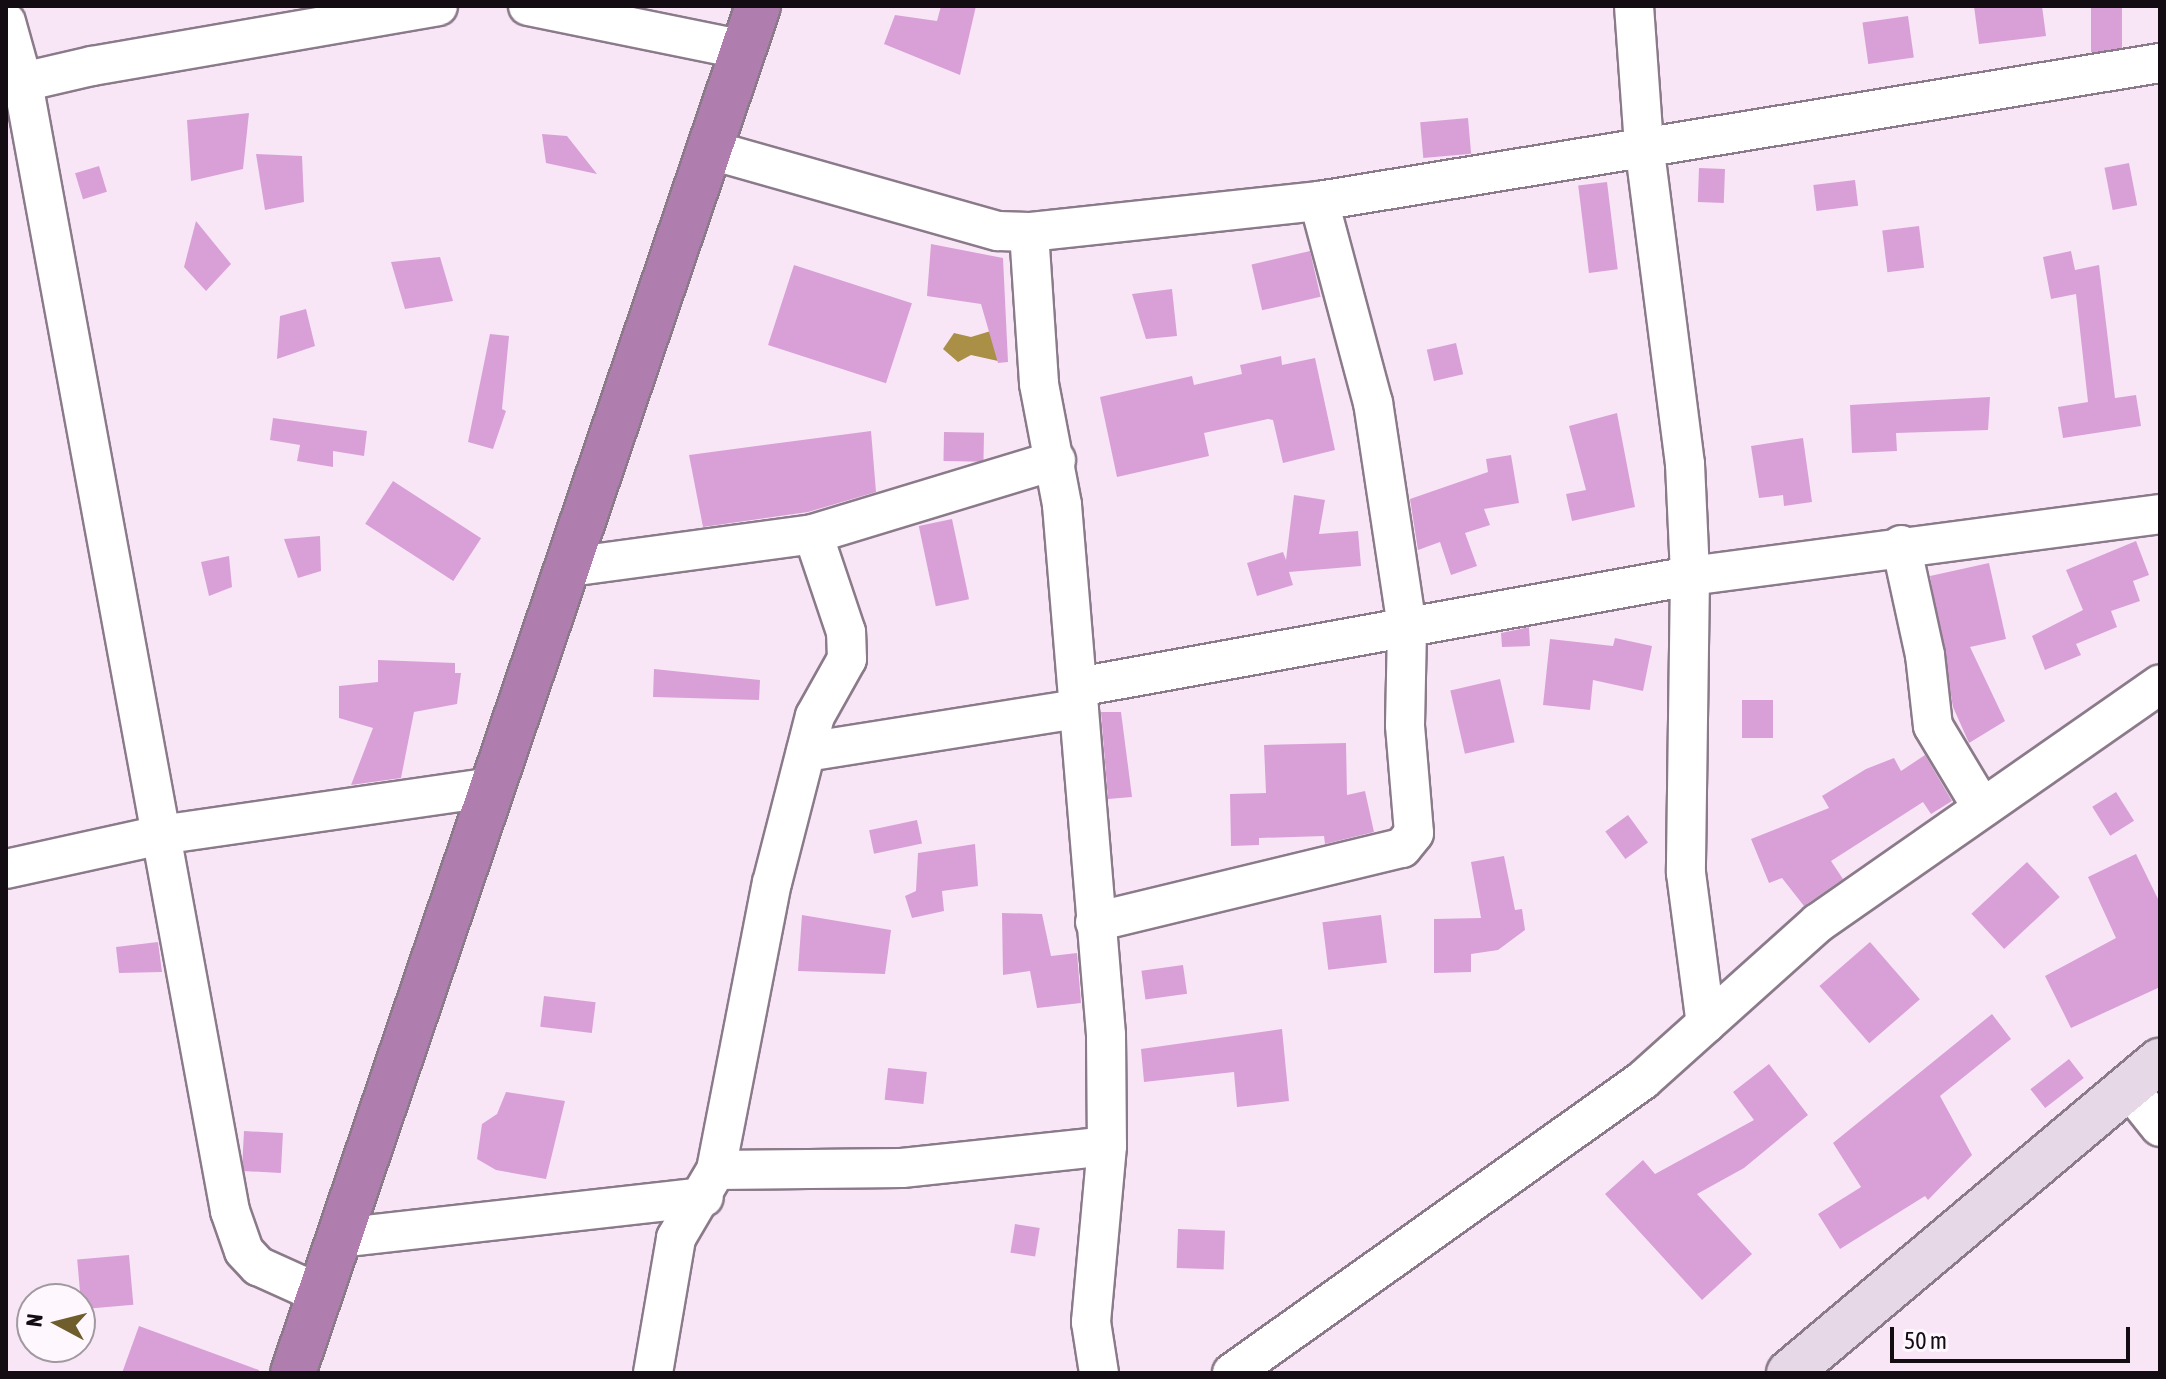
<!DOCTYPE html>
<style>
body{margin:0}
#map{position:relative;width:2166px;height:1379px;overflow:hidden;background:#f8e6f7;font-family:"Asap Condensed",sans-serif}
div>[style]{position:absolute}
.water>*{inset:0;background:#aa9046}
.building>*{inset:0;background:#d9a0d7;transform-origin:0 0}
.roads{filter:drop-shadow(2px 0 #8b7b8a) drop-shadow(-2px 0 #8b7b8a) drop-shadow(0 2px #8b7b8a) drop-shadow(0 -2px #8b7b8a)}
.street>*{height:38px;margin:-19px;padding:0 19px;transform-origin:19px;border-radius:19px;background:#fff}
.secondary>*{height:44px;margin:-22px;padding:0 22px;transform-origin:22px;border-radius:22px;background:#e7d8e7}
.highway>*{height:44px;margin:-22px;padding:0 22px;transform-origin:22px;border-radius:22px;background:#b07daf}
span{translate:-50% -50%;white-space:nowrap;text-align:center;line-height:1.15;-webkit-text-stroke:7px #fef7fe;paint-order:stroke}
.frame{position:absolute;inset:0;border:8px solid #130d13;pointer-events:none}
.north{position:absolute;left:16px;top:1283px;width:80px;height:80px;box-sizing:border-box;background:#fef7fe;border:2px solid #a099a0;border-radius:50%;rotate:277deg;font-size:22px;font-weight:700;line-height:32px;text-align:center;color:#130d13}
.north::after{content:'';display:block;margin:auto;width:28px;height:36px;background:#6f5d2b;clip-path:polygon(50% 0,100% 100%,50% 72%,0 100%)}
.scale{position:absolute;left:1890px;top:1327px;width:240px;height:36px;box-sizing:border-box;border:4px solid #130d13;border-top:0;padding-left:10px;font-size:24px;line-height:28px;white-space:nowrap;color:#130d13;-webkit-text-stroke:6px #fef7fe;paint-order:stroke}
</style>
<div id="map">
<div class="water">
<i style="clip-path:polygon(994px 330px,998px 361px,971px 355px,958px 362px,943px 349px,954px 333px,971px 337px)"></i>
</div>
<div class="building">
<i style="clip-path:polygon(941px 6px,976px 6px,960px 75px,884px 44px,895px 15px,937px 21px)"></i>
<i style="clip-path:polygon(1974px 6px,2042px 6px,2046px 36px,1979px 44px)"></i>
<i style="left:2091px;top:6px;width:31px;height:46px"></i>
<i style="left:1908px;top:16px;width:42px;height:46px;rotate:82deg"></i>
<i style="clip-path:polygon(249px 113px,243px 169px,191px 181px,187px 120px)"></i>
<i style="left:1468px;top:118px;width:36px;height:48px;rotate:85deg"></i>
<i style="clip-path:polygon(542px 134px,567px 136px,597px 174px,546px 163px)"></i>
<i style="clip-path:polygon(256px 154px,302px 156px,304px 202px,265px 210px)"></i>
<i style="left:2129px;top:163px;width:43px;height:25px;rotate:79deg"></i>
<i style="left:99px;top:166px;width:27px;height:25px;rotate:73deg"></i>
<i style="left:1699px;top:168px;width:26px;height:34px;rotate:2deg"></i>
<i style="left:1855px;top:180px;width:26px;height:42px;rotate:83deg"></i>
<i style="left:1607px;top:182px;width:88px;height:29px;rotate:83deg"></i>
<i style="clip-path:polygon(196px 221px,231px 264px,206px 291px,184px 267px)"></i>
<i style="left:1919px;top:226px;width:42px;height:37px;rotate:83deg"></i>
<i style="clip-path:polygon(931px 244px,1003px 258px,1008px 362px,998px 363px,981px 304px,927px 296px)"></i>
<i style="left:1310px;top:251px;width:47px;height:60px;rotate:77deg"></i>
<i style="clip-path:polygon(2071px 251px,2075px 270px,2099px 265px,2115px 398px,2136px 395px,2141px 426px,2063px 438px,2058px 407px,2088px 402px,2076px 294px,2051px 299px,2043px 257px)"></i>
<i style="clip-path:polygon(440px 257px,453px 301px,405px 309px,391px 262px)"></i>
<i style="left:794px;top:265px;width:124px;height:84px;rotate:18deg"></i>
<i style="clip-path:polygon(1172px 289px,1177px 336px,1146px 339px,1132px 294px)"></i>
<i style="clip-path:polygon(306px 309px,315px 346px,277px 359px,280px 316px)"></i>
<i style="clip-path:polygon(490px 334px,509px 336px,502px 409px,506px 411px,493px 449px,468px 442px)"></i>
<i style="left:1456px;top:343px;width:32px;height:30px;rotate:77deg"></i>
<i style="clip-path:polygon(1281px 356px,1282px 365px,1315px 358px,1335px 450px,1283px 463px,1273px 420px,1268px 419px,1204px 433px,1209px 456px,1117px 477px,1100px 397px,1192px 376px,1194px 385px,1242px 374px,1240px 365px)"></i>
<i style="clip-path:polygon(1990px 397px,1988px 430px,1896px 433px,1897px 451px,1852px 453px,1850px 405px)"></i>
<i style="clip-path:polygon(1617px 413px,1635px 507px,1572px 521px,1566px 494px,1586px 490px,1569px 426px)"></i>
<i style="clip-path:polygon(273px 418px,367px 431px,364px 456px,333px 451px,333px 467px,297px 461px,300px 445px,270px 440px)"></i>
<i style="clip-path:polygon(871px 431px,876px 492px,808px 512px,703px 527px,689px 455px)"></i>
<i style="left:944px;top:432px;width:40px;height:29px;rotate:1deg"></i>
<i style="clip-path:polygon(1803px 438px,1812px 502px,1784px 506px,1783px 495px,1759px 498px,1751px 446px)"></i>
<i style="clip-path:polygon(1511px 455px,1519px 503px,1484px 509px,1490px 525px,1465px 533px,1477px 566px,1451px 575px,1440px 542px,1418px 550px,1410px 499px,1488px 472px,1486px 459px)"></i>
<i style="left:393px;top:481px;width:105px;height:51px;rotate:33deg"></i>
<i style="clip-path:polygon(1294px 495px,1325px 500px,1319px 534px,1358px 531px,1361px 566px,1289px 572px,1293px 585px,1257px 596px,1247px 563px,1283px 552px,1286px 560px)"></i>
<i style="left:952px;top:519px;width:82px;height:34px;rotate:78deg"></i>
<i style="clip-path:polygon(320px 536px,321px 571px,298px 578px,284px 539px)"></i>
<i style="clip-path:polygon(2136px 541px,2149px 575px,2133px 581px,2140px 601px,2111px 611px,2117px 627px,2076px 644px,2081px 655px,2045px 670px,2032px 636px,2083px 610px,2066px 570px)"></i>
<i style="clip-path:polygon(229px 556px,232px 587px,209px 596px,201px 562px)"></i>
<i style="clip-path:polygon(1989px 563px,2006px 639px,1970px 647px,2005px 721px,1969px 743px,1953px 707px,1930px 576px)"></i>
<i style="clip-path:polygon(1529px 627px,1530px 646px,1502px 647px,1501px 633px)"></i>
<i style="clip-path:polygon(1615px 638px,1652px 646px,1643px 691px,1593px 680px,1590px 710px,1543px 705px,1550px 639px,1613px 646px)"></i>
<i style="clip-path:polygon(378px 660px,455px 663px,455px 673px,461px 673px,457px 704px,414px 712px,401px 778px,351px 785px,373px 728px,339px 718px,339px 686px,378px 682px)"></i>
<i style="clip-path:polygon(654px 669px,760px 680px,759px 700px,653px 697px)"></i>
<i style="left:1500px;top:679px;width:65px;height:51px;rotate:77deg"></i>
<i style="left:1742px;top:700px;width:31px;height:38px"></i>
<i style="clip-path:polygon(1101px 712px,1121px 712px,1132px 797px,1108px 799px)"></i>
<i style="clip-path:polygon(1346px 743px,1347px 795px,1365px 791px,1374px 832px,1325px 844px,1324px 836px,1259px 838px,1259px 845px,1231px 846px,1230px 794px,1266px 793px,1264px 745px)"></i>
<i style="clip-path:polygon(1925px 755px,1952px 801px,1931px 814px,1923px 802px,1831px 861px,1843px 879px,1804px 906px,1782px 878px,1769px 883px,1751px 839px,1829px 808px,1822px 796px,1866px 769px,1894px 758px,1901px 771px)"></i>
<i style="left:2116px;top:792px;width:34px;height:28px;rotate:58deg"></i>
<i style="left:1628px;top:815px;width:34px;height:28px;rotate:54deg"></i>
<i style="left:917px;top:820px;width:24px;height:49px;rotate:78deg"></i>
<i style="clip-path:polygon(975px 844px,978px 886px,942px 891px,944px 911px,912px 918px,905px 896px,916px 891px,918px 853px)"></i>
<i style="clip-path:polygon(2136px 854px,2160px 903px,2160px 987px,2071px 1028px,2045px 976px,2116px 938px,2088px 877px)"></i>
<i style="clip-path:polygon(1504px 856px,1515px 910px,1522px 909px,1525px 930px,1498px 950px,1471px 954px,1471px 972px,1434px 973px,1434px 919px,1481px 918px,1471px 862px)"></i>
<i style="left:2027px;top:862px;width:48px;height:76px;rotate:47deg"></i>
<i style="clip-path:polygon(1002px 913px,1042px 914px,1051px 956px,1077px 953px,1081px 1003px,1037px 1008px,1030px 971px,1003px 975px)"></i>
<i style="clip-path:polygon(802px 915px,891px 930px,885px 974px,798px 971px)"></i>
<i style="left:1381px;top:915px;width:48px;height:59px;rotate:83deg"></i>
<i style="clip-path:polygon(158px 942px,162px 972px,119px 973px,116px 947px)"></i>
<i style="left:1870px;top:942px;width:76px;height:67px;rotate:49deg"></i>
<i style="left:1183px;top:965px;width:29px;height:42px;rotate:82deg"></i>
<i style="left:544px;top:996px;width:52px;height:31px;rotate:7deg"></i>
<i style="clip-path:polygon(1992px 1014px,2011px 1039px,1940px 1096px,1972px 1155px,1928px 1200px,1925px 1196px,1840px 1249px,1818px 1214px,1861px 1187px,1833px 1143px)"></i>
<i style="clip-path:polygon(1282px 1029px,1289px 1101px,1237px 1107px,1234px 1072px,1144px 1082px,1141px 1049px)"></i>
<i style="left:2069px;top:1059px;width:24px;height:49px;rotate:52deg"></i>
<i style="clip-path:polygon(1769px 1064px,1808px 1115px,1744px 1168px,1697px 1194px,1752px 1254px,1702px 1300px,1605px 1194px,1643px 1160px,1655px 1174px,1754px 1120px,1733px 1092px)"></i>
<i style="left:888px;top:1068px;width:39px;height:32px;rotate:6deg"></i>
<i style="clip-path:polygon(506px 1092px,565px 1101px,546px 1179px,496px 1170px,477px 1159px,482px 1124px,497px 1114px)"></i>
<i style="left:244px;top:1131px;width:39px;height:40px;rotate:3deg"></i>
<i style="left:1015px;top:1224px;width:25px;height:29px;rotate:9deg"></i>
<i style="left:1178px;top:1229px;width:47px;height:39px;rotate:2deg"></i>
<i style="left:129px;top:1255px;width:50px;height:52px;rotate:85deg"></i>
<i style="clip-path:polygon(139px 1326px,259px 1370px,258px 1373px,122px 1373px)"></i>
</div>
<div class="roads">
<div class="street">
<i style="left:528px;top:6px;width:220px;rotate:11.5deg"></i>
<i style="left:1634px;top:6px;width:138px;rotate:85.9deg"></i>
<i style="left:1644px;top:144px;width:323px;rotate:82.7deg"></i>
<i style="left:1685px;top:464px;width:112px;rotate:87.4deg"></i>
<i style="left:1690px;top:576px;width:297px;rotate:90.8deg"></i>
<i style="left:1686px;top:873px;width:152px;rotate:82.5deg"></i>
<i style="left:6px;top:22px;width:63px;rotate:74.4deg"></i>
<i style="left:23px;top:83px;width:1147px;rotate:79.6deg"></i>
<i style="left:230px;top:1211px;width:42px;rotate:70.7deg"></i>
<i style="left:244px;top:1251px;width:21px;rotate:47deg"></i>
<i style="left:258px;top:1266px;width:68px;rotate:24.3deg"></i>
<i style="left:6px;top:86px;width:88px;rotate:-13.1deg"></i>
<i style="left:92px;top:66px;width:351px;rotate:-9.8deg"></i>
<i style="left:711px;top:150px;width:298px;rotate:15.8deg"></i>
<i style="left:998px;top:231px;width:31px;rotate:2deg"></i>
<i style="left:1029px;top:232px;width:292px;rotate:-6.1deg"></i>
<i style="left:1319px;top:201px;width:852px;rotate:-9.32deg"></i>
<i style="left:1029px;top:232px;width:152px;rotate:86.2deg"></i>
<i style="left:1039px;top:384px;width:123px;rotate:79.2deg"></i>
<i style="left:1062px;top:505px;width:532px;rotate:85.25deg"></i>
<i style="left:1106px;top:1035px;width:111px;rotate:89.5deg"></i>
<i style="left:1107px;top:1146px;width:177px;rotate:95.2deg"></i>
<i style="left:1091px;top:1322px;width:52px;rotate:81.1deg"></i>
<i style="left:1901px;top:545px;width:113px;rotate:77.7deg"></i>
<i style="left:1925px;top:655px;width:71px;rotate:83.6deg"></i>
<i style="left:1933px;top:726px;width:93px;rotate:59deg"></i>
<i style="left:570px;top:567px;width:245px;rotate:-7.7deg"></i>
<i style="left:813px;top:534px;width:254px;rotate:-16.9deg"></i>
<i style="left:1078px;top:687px;width:622px;rotate:-10.28deg"></i>
<i style="left:1690px;top:576px;width:474px;rotate:-7.5deg"></i>
<i style="left:806px;top:752px;width:276px;rotate:-9deg"></i>
<i style="left:6px;top:869px;width:158px;rotate:-12.4deg"></i>
<i style="left:160px;top:835px;width:336px;rotate:-8.2deg"></i>
<i style="left:1095px;top:922px;width:316px;rotate:-13.6deg"></i>
<i style="left:1402px;top:848px;width:19px;rotate:-51deg"></i>
<i style="left:1414px;top:833px;width:108px;rotate:-94.8deg"></i>
<i style="left:1405px;top:725px;width:98px;rotate:-88.8deg"></i>
<i style="left:1407px;top:627px;width:227px;rotate:-98.6deg"></i>
<i style="left:1373px;top:403px;width:209px;rotate:-105deg"></i>
<i style="left:2128px;top:1087px;width:51px;rotate:51.3deg"></i>
<i style="left:716px;top:1170px;width:186px;rotate:-0.6deg"></i>
<i style="left:902px;top:1168px;width:206px;rotate:-6.1deg"></i>
<i style="left:339px;top:1238px;width:367px;rotate:-6.4deg"></i>
<i style="left:653px;top:1373px;width:137px;rotate:-80.3deg"></i>
<i style="left:676px;top:1238px;width:79px;rotate:-59.5deg"></i>
<i style="left:716px;top:1170px;width:292px;rotate:-79deg"></i>
<i style="left:772px;top:883px;width:172px;rotate:-75.6deg"></i>
<i style="left:815px;top:716px;width:65px;rotate:-60.7deg"></i>
<i style="left:847px;top:659px;width:27px;rotate:-92deg"></i>
<i style="left:846px;top:632px;width:103px;rotate:-108.6deg"></i>
<i style="left:1232px;top:1373px;width:505px;rotate:-35.48deg"></i>
<i style="left:1643px;top:1080px;width:235px;rotate:-41.9deg"></i>
<i style="left:1818px;top:923px;width:417px;rotate:-34.9deg"></i>
</div>
<div class="secondary">
<i style="left:1789px;top:1373px;width:485px;rotate:-40.1deg"></i>
</div>
<div class="highway">
<i style="left:293px;top:1373px;width:1444px;rotate:-71.21deg"></i>
</div>
</div>
<div class="frame"></div>
<div class="north">N</div>
<div class="scale">50 m</div>
</div>
